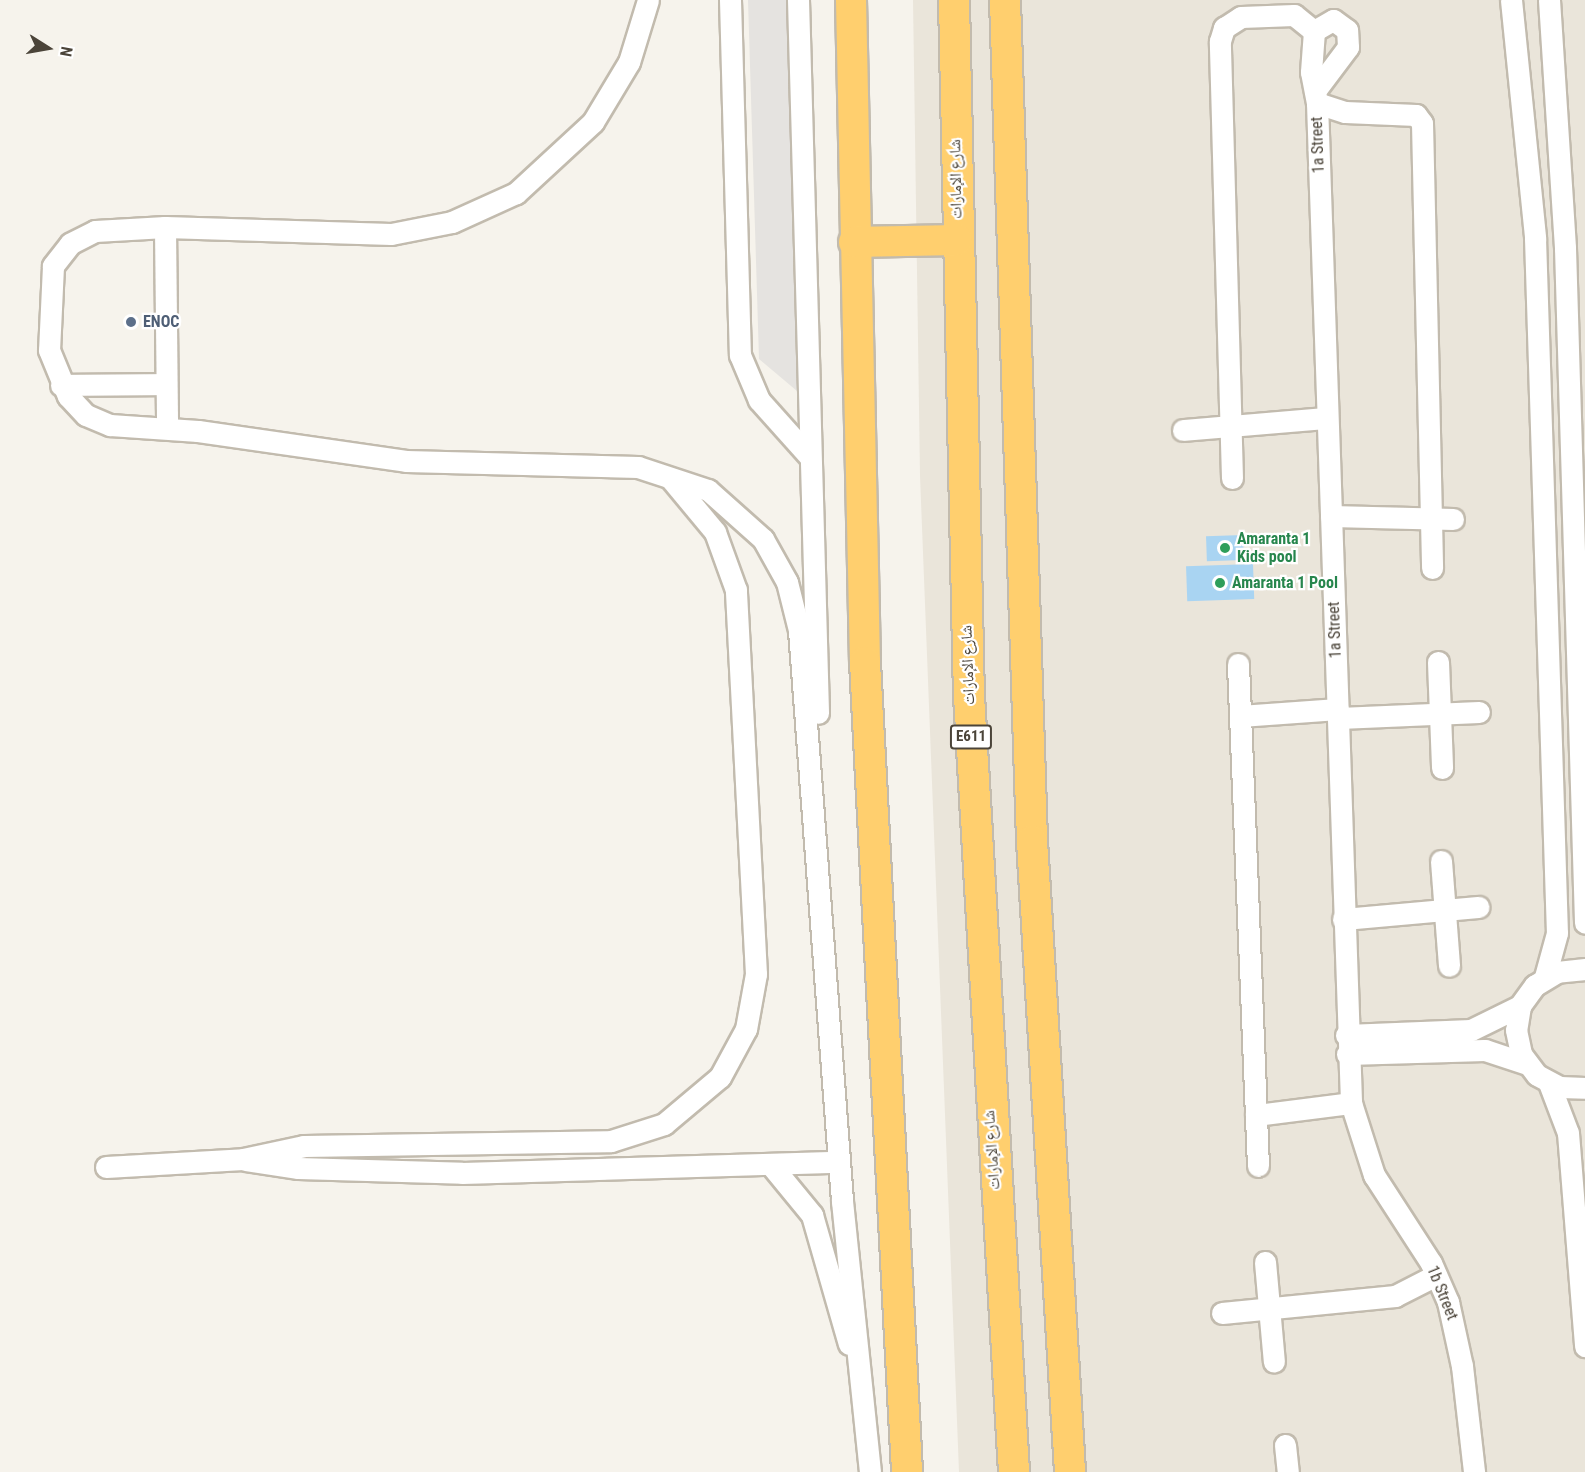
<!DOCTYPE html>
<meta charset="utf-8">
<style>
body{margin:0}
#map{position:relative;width:1585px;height:1472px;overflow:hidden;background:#f6f3ec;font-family:"Roboto Condensed","Noto Naskh Arabic",sans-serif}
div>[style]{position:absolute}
.residential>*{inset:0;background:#eae5da}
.parking>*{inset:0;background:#e5e3e0}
.water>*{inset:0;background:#a9d4f2;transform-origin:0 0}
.roads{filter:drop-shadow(2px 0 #c2bbae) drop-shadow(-2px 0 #c2bbae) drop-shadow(0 2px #c2bbae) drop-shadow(0 -2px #c2bbae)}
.minor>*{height:21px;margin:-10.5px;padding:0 10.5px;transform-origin:10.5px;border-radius:10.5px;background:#fff}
.highway>*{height:30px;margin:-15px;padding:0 15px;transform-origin:15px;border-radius:15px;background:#ffcf6e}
.dots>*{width:16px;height:16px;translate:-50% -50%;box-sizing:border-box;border:3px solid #fff;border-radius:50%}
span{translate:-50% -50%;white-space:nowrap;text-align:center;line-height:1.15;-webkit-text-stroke:4.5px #fff;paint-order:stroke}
.shield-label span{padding:2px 4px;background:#fff;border:2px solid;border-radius:4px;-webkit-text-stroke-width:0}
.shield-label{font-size:15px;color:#4b4439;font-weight:700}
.street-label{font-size:16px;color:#4b4439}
.service-label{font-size:16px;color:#4e5e75;font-weight:700}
.left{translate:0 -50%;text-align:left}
.leisure-label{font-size:16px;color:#27864d;font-weight:700}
.north{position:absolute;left:18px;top:18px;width:60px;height:60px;-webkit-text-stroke:4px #fff;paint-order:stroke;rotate:101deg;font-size:16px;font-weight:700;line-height:24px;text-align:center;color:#4b4439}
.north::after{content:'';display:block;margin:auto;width:21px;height:27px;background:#4b4439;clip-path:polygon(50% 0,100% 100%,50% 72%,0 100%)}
</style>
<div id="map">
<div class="residential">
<i style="clip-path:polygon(913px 0,1585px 0,1585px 1472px,959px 1472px,920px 476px)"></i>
</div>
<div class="parking">
<i style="clip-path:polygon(748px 0,805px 0,810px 402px,759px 359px)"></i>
</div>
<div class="water">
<i style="left:1243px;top:535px;width:25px;height:37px;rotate:88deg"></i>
<i style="left:1253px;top:564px;width:35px;height:67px;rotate:88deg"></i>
</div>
<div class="roads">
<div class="minor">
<i style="left:648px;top:0;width:65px;rotate:107deg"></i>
<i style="left:629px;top:62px;width:70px;rotate:121deg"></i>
<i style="left:593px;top:122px;width:105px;rotate:137.3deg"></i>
<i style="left:516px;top:193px;width:70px;rotate:155.6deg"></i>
<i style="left:452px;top:222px;width:62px;rotate:168.9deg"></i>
<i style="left:391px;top:234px;width:226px;rotate:-178.2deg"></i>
<i style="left:165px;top:227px;width:70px;rotate:176.7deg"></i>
<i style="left:95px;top:231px;width:28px;rotate:153deg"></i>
<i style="left:70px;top:244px;width:28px;rotate:128deg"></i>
<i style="left:53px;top:266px;width:84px;rotate:92.7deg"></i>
<i style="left:49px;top:350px;width:50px;rotate:67.6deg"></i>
<i style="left:68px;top:396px;width:26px;rotate:47deg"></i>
<i style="left:86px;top:415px;width:26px;rotate:23deg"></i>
<i style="left:110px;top:425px;width:88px;rotate:3.9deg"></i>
<i style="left:198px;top:431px;width:210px;rotate:8.2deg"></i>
<i style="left:406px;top:461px;width:232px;rotate:1.5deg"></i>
<i style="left:638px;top:467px;width:74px;rotate:18.2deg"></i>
<i style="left:708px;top:490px;width:74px;rotate:41.7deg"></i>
<i style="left:763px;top:539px;width:49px;rotate:60.8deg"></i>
<i style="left:787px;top:582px;width:49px;rotate:76deg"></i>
<i style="left:799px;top:630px;width:573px;rotate:85.69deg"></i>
<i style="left:842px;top:1201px;width:272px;rotate:84.1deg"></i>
<i style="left:730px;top:0;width:355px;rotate:88.4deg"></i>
<i style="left:740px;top:355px;width:49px;rotate:67.1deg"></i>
<i style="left:759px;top:400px;width:75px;rotate:48.2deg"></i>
<i style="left:798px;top:0;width:713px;rotate:88.39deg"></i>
<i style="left:1511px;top:0;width:239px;rotate:84.2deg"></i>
<i style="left:1535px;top:238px;width:695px;rotate:88.19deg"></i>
<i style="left:1557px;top:933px;width:46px;rotate:105.3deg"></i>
<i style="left:1549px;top:0;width:249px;rotate:86.3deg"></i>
<i style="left:1565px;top:248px;width:675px;rotate:88.3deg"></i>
<i style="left:1315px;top:91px;width:55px;rotate:-53.1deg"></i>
<i style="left:1348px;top:47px;width:17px;rotate:-93deg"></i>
<i style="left:1347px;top:30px;width:17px;rotate:-144deg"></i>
<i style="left:1333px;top:20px;width:22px;rotate:150deg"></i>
<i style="left:1314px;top:31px;width:41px;rotate:94.2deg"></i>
<i style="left:1311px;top:72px;width:32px;rotate:79deg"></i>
<i style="left:1317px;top:103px;width:1001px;rotate:88.05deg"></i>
<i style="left:1351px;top:1103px;width:76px;rotate:72.3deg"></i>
<i style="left:1374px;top:1175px;width:105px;rotate:57.1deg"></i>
<i style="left:1431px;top:1263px;width:43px;rotate:66.4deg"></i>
<i style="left:1448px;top:1302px;width:66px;rotate:77.7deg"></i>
<i style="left:1462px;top:1366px;width:107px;rotate:83.5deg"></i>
<i style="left:1317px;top:103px;width:29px;rotate:18deg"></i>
<i style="left:1345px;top:112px;width:71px;rotate:2.4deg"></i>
<i style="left:1416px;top:115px;width:10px;rotate:53deg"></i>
<i style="left:1422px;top:123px;width:445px;rotate:88.7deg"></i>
<i style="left:165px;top:227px;width:201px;rotate:89.4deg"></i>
<i style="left:61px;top:385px;width:105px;rotate:-0.5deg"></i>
<i style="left:1183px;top:430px;width:144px;rotate:-4.8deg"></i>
<i style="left:1232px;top:478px;width:437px;rotate:-91.6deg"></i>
<i style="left:1220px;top:41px;width:14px;rotate:-73deg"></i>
<i style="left:1224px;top:28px;width:20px;rotate:-33deg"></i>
<i style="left:1241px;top:17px;width:53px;rotate:-2.2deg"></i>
<i style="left:1294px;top:15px;width:26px;rotate:39deg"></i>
<i style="left:1331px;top:516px;width:122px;rotate:1.4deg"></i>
<i style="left:1438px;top:662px;width:106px;rotate:87.8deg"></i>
<i style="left:1238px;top:664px;width:502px;rotate:87.72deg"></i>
<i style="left:1240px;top:716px;width:98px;rotate:-4.1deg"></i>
<i style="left:1339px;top:718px;width:140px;rotate:-2.5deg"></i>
<i style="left:1441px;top:861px;width:105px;rotate:85.6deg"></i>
<i style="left:1343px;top:919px;width:136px;rotate:-5.1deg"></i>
<i style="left:1585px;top:969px;width:28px;rotate:174deg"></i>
<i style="left:1557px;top:972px;width:26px;rotate:149deg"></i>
<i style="left:1535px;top:985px;width:26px;rotate:126deg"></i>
<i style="left:1520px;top:1006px;width:24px;rotate:99deg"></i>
<i style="left:1516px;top:1030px;width:25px;rotate:78deg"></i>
<i style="left:1521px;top:1054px;width:26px;rotate:53deg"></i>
<i style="left:1537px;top:1075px;width:26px;rotate:28deg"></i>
<i style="left:1560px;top:1087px;width:25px;rotate:2deg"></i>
<i style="left:1346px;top:1035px;width:125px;rotate:-2.3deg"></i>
<i style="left:1471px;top:1030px;width:55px;rotate:-26.1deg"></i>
<i style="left:1347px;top:1054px;width:138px;rotate:-1.7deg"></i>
<i style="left:1485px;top:1050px;width:44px;rotate:18.4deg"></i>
<i style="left:1549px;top:1083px;width:53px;rotate:69.2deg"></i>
<i style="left:1568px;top:1133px;width:214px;rotate:85.4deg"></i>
<i style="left:1256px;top:1115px;width:96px;rotate:-7.2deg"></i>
<i style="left:246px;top:1160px;width:53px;rotate:8.7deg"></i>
<i style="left:298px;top:1168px;width:164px;rotate:1.7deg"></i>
<i style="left:462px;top:1173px;width:376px;rotate:-1.7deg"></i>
<i style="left:771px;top:1165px;width:65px;rotate:50.6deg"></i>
<i style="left:812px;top:1215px;width:134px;rotate:74deg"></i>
<i style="left:106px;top:1167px;width:137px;rotate:-3.3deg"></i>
<i style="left:243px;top:1159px;width:62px;rotate:-12deg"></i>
<i style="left:304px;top:1146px;width:307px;rotate:-0.9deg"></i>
<i style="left:611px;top:1141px;width:56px;rotate:-17.8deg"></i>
<i style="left:664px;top:1124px;width:73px;rotate:-40deg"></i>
<i style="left:720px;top:1077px;width:55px;rotate:-61.6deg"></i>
<i style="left:746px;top:1029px;width:56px;rotate:-79.7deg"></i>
<i style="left:756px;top:974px;width:385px;rotate:-93deg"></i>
<i style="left:736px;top:590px;width:62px;rotate:-109.9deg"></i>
<i style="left:715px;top:532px;width:69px;rotate:-129.7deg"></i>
<i style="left:1265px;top:1262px;width:100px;rotate:84.9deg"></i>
<i style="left:1222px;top:1313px;width:174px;rotate:-5.6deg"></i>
<i style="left:1395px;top:1296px;width:46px;rotate:-27.1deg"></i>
<i style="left:1285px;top:1445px;width:27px;rotate:84deg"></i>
</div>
<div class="highway">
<i style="left:851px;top:0;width:662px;rotate:88.79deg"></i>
<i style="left:865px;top:662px;width:811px;rotate:87.03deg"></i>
<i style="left:954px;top:0;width:696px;rotate:88.77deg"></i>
<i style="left:969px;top:696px;width:777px;rotate:86.68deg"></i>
<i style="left:1005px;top:0;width:841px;rotate:88.16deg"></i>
<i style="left:1032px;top:841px;width:632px;rotate:86.55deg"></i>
<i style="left:854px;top:242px;width:103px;rotate:-1.1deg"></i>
</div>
</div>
<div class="dots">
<i style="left:131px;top:322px;background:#5c6f8a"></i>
<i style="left:1225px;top:548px;background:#2e9e5b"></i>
<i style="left:1220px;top:583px;background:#2e9e5b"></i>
</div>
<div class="shield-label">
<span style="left:971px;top:737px">E611</span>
</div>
<div class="street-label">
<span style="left:1318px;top:145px;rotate:-92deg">1a Street</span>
<span style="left:956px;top:179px;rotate:-91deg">شارع الإمارات</span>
<span style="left:1335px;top:630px;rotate:-92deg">1a Street</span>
<span style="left:968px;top:665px;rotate:-92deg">شارع الإمارات</span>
<span style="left:992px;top:1150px;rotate:-94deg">شارع الإمارات</span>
<span style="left:1442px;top:1293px;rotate:68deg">1b Street</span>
</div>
<div class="service-label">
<span class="left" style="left:143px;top:322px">ENOC</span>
</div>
<div class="leisure-label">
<span class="left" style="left:1237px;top:548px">Amaranta 1<br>Kids pool</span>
<span class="left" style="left:1232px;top:583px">Amaranta 1 Pool</span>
</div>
<div class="north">N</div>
</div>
